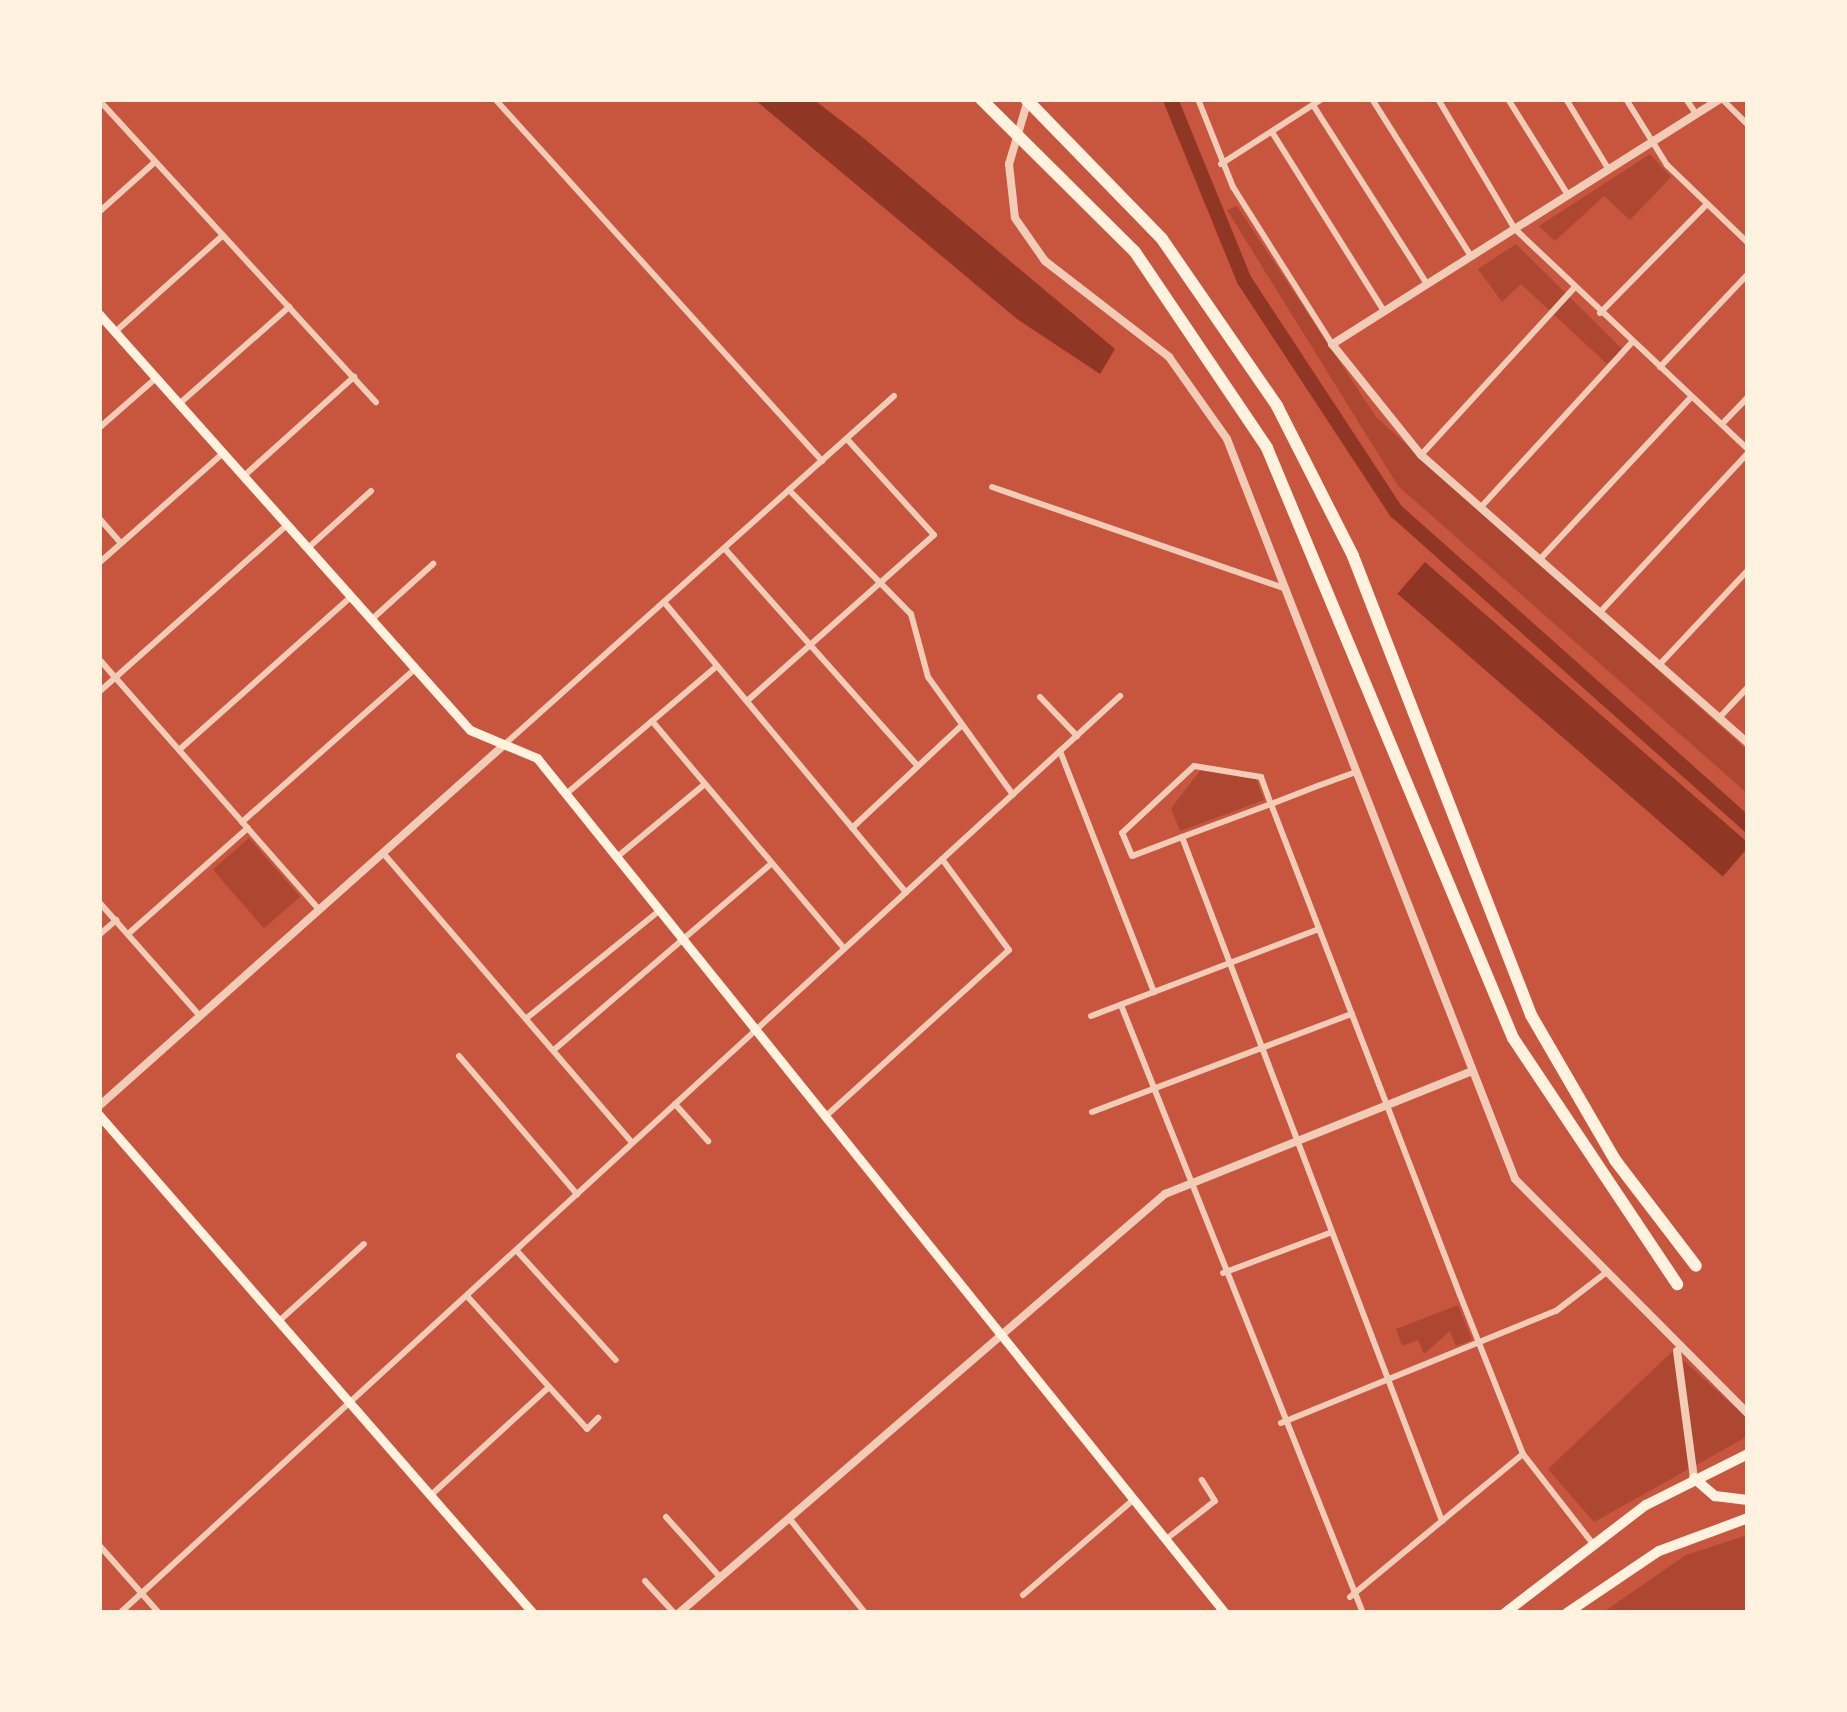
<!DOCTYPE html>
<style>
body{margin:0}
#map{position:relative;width:1847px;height:1712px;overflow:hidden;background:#c8553d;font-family:"Golos Text",sans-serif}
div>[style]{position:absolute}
.green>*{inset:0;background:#ae4732;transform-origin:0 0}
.water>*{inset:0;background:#8f3625;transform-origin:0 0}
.canal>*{height:15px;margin:-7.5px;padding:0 7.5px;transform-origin:7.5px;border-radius:7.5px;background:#8f3625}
.minor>*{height:6px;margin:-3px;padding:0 3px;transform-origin:3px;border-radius:3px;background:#f1ccb7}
.tertiary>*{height:8px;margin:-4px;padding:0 4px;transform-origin:4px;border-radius:4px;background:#f1ccb7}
.secondary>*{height:9px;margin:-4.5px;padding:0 4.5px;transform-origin:4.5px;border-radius:4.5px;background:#fff3e0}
.primary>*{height:10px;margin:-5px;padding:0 5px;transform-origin:5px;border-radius:5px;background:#fff3e0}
.motorway>*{height:12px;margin:-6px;padding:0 6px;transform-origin:6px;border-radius:6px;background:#fff3e0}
span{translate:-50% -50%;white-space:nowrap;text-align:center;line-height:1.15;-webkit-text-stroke:10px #fff3e0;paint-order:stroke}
.frame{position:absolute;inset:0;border:102px solid #fff3e0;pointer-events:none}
</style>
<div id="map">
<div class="green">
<i style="clip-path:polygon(1650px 154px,1671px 177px,1630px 220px,1604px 196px,1555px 241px,1539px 226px)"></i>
<i style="clip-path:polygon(1237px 206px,1376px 417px,1748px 751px,1748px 794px,1398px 486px,1227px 210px)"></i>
<i style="clip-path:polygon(1516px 244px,1622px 349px,1607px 364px,1521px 284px,1502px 302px,1478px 269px)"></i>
<i style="clip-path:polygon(1201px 770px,1256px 779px,1264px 800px,1180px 831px,1171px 808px)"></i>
<i style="left:249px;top:838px;width:78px;height:48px;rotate:49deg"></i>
<i style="clip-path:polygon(1458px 1305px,1472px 1340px,1456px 1346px,1450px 1331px,1424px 1354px,1418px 1340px,1402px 1346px,1396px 1329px)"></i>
<i style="clip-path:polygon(1673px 1351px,1748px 1419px,1748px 1436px,1594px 1522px,1548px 1469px)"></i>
<i style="clip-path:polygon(1748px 1535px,1748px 1613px,1602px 1613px,1686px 1555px)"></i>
</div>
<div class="water">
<i style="clip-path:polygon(754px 99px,813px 99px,861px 136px,1115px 349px,1100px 374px,1017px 319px)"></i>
<i style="left:1425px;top:562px;width:431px;height:42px;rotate:41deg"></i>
</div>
<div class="canal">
<i style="left:1170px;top:99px;width:196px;rotate:67.8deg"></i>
<i style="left:1244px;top:280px;width:277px;rotate:56.7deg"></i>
<i style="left:1396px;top:511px;width:472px;rotate:41.7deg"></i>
</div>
<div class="minor">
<i style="left:495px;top:99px;width:488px;rotate:47.9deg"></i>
<i style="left:1198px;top:99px;width:95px;rotate:68.3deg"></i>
<i style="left:1233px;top:187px;width:186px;rotate:57.8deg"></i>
<i style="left:1372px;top:99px;width:186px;rotate:57.8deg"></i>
<i style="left:1438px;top:99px;width:151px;rotate:59.4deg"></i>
<i style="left:1515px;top:229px;width:320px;rotate:43.4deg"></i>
<i style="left:1508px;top:99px;width:113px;rotate:58deg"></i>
<i style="left:1566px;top:99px;width:83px;rotate:58.8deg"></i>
<i style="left:1626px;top:99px;width:78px;rotate:58.2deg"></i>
<i style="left:1667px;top:165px;width:112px;rotate:43.9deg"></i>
<i style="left:1686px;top:99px;width:18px;rotate:56deg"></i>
<i style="left:1722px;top:99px;width:37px;rotate:45deg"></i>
<i style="left:99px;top:100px;width:410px;rotate:47.5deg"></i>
<i style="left:1313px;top:105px;width:212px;rotate:57.5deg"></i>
<i style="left:1272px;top:132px;width:211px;rotate:58deg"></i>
<i style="left:1221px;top:164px;width:120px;rotate:-32.8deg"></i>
<i style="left:99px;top:212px;width:75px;rotate:-41.8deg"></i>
<i style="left:1600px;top:313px;width:153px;rotate:-45.5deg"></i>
<i style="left:115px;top:332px;width:145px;rotate:-41.9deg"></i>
<i style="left:1660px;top:367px;width:128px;rotate:-46.6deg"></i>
<i style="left:179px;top:404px;width:147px;rotate:-41.4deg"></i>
<i style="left:1722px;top:424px;width:37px;rotate:-46deg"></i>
<i style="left:99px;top:428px;width:74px;rotate:-41.2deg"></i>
<i style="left:1421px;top:455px;width:226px;rotate:-47.5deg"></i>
<i style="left:245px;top:475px;width:147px;rotate:-42deg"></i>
<i style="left:992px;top:487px;width:309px;rotate:19.1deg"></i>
<i style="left:789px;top:490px;width:174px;rotate:45.5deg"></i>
<i style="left:911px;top:614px;width:65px;rotate:74.9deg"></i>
<i style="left:928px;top:677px;width:145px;rotate:54.2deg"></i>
<i style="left:1481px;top:507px;width:224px;rotate:-47.5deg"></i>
<i style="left:99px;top:518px;width:33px;rotate:49deg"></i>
<i style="left:308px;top:548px;width:85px;rotate:-42.1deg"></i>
<i style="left:725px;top:549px;width:290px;rotate:48.4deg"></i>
<i style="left:1542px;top:557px;width:219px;rotate:-47deg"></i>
<i style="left:99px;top:563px;width:164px;rotate:-41.5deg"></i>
<i style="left:664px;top:602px;width:378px;rotate:50.2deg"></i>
<i style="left:1603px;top:609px;width:213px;rotate:-47.1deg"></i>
<i style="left:371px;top:620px;width:84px;rotate:-42.1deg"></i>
<i style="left:99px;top:659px;width:333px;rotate:48.7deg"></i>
<i style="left:1661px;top:663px;width:127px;rotate:-46.9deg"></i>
<i style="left:99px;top:692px;width:251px;rotate:-41.6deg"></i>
<i style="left:1040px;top:697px;width:54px;rotate:46.5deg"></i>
<i style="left:747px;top:701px;width:250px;rotate:-41.6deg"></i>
<i style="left:934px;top:535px;width:130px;rotate:-132.2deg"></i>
<i style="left:1719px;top:718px;width:42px;rotate:-46.9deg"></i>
<i style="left:652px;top:721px;width:297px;rotate:49.8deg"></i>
<i style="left:505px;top:744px;width:522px;rotate:-41.82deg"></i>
<i style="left:179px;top:750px;width:230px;rotate:-41.7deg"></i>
<i style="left:1060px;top:751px;width:259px;rotate:68.7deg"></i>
<i style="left:1356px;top:772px;width:38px;rotate:160deg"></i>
<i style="left:1320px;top:785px;width:53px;rotate:158.8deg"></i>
<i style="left:1271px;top:804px;width:95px;rotate:159.7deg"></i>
<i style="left:1182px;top:837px;width:53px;rotate:159.2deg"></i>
<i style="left:1132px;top:856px;width:25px;rotate:-113deg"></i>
<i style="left:1122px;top:833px;width:98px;rotate:-42.9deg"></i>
<i style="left:1194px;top:766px;width:68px;rotate:9.3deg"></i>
<i style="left:1261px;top:777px;width:29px;rotate:70deg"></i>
<i style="left:1271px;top:804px;width:526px;rotate:68.95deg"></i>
<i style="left:1460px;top:1295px;width:171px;rotate:68.4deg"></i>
<i style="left:1523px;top:1454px;width:114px;rotate:52.1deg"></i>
<i style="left:566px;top:794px;width:198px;rotate:-40.3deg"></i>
<i style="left:242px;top:822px;width:231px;rotate:-41.5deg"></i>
<i style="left:852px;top:828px;width:151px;rotate:-43.1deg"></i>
<i style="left:1182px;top:837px;width:732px;rotate:69.19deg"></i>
<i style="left:383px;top:853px;width:382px;rotate:49.3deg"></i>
<i style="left:617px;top:857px;width:114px;rotate:-39.7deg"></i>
<i style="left:99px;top:902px;width:152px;rotate:48.5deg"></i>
<i style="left:128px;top:934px;width:160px;rotate:-41.5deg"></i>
<i style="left:99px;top:935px;width:23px;rotate:-41deg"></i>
<i style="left:1121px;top:1005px;width:654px;rotate:68.3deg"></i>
<i style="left:1091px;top:1016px;width:244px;rotate:-20.9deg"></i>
<i style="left:528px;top:1017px;width:170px;rotate:-39deg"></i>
<i style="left:555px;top:1049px;width:284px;rotate:-40.6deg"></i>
<i style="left:459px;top:1056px;width:182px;rotate:49.5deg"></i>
<i style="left:675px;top:1104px;width:50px;rotate:48.3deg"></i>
<i style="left:1092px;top:1112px;width:278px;rotate:-20.7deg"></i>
<i style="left:826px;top:1116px;width:247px;rotate:-42.2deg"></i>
<i style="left:1009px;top:950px;width:113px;rotate:-126.4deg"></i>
<i style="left:517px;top:1251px;width:147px;rotate:47.8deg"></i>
<i style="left:1223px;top:1273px;width:116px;rotate:-20.6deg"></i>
<i style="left:467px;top:1296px;width:179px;rotate:47.9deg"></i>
<i style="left:587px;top:1429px;width:16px;rotate:-45deg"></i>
<i style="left:278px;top:1322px;width:116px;rotate:-42.2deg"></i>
<i style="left:1281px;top:1423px;width:297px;rotate:-22.2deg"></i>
<i style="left:1556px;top:1311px;width:61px;rotate:-37.6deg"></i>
<i style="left:430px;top:1496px;width:161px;rotate:-42.5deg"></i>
<i style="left:666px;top:1517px;width:81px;rotate:48deg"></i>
<i style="left:789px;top:1518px;width:122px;rotate:51.3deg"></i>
<i style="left:1165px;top:1540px;width:63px;rotate:-38deg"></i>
<i style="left:1215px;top:1501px;width:25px;rotate:-122deg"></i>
<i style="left:99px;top:1545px;width:91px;rotate:48.6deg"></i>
<i style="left:645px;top:1581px;width:43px;rotate:47.8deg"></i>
<i style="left:1023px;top:1595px;width:145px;rotate:-40.8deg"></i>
<i style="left:1350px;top:1597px;width:224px;rotate:-39.6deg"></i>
<i style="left:120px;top:1613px;width:1357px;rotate:-42.52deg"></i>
</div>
<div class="tertiary">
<i style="left:1720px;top:99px;width:459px;rotate:147.7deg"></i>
<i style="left:1332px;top:344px;width:142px;rotate:51.3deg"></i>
<i style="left:1421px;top:455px;width:436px;rotate:41.4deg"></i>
<i style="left:1028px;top:100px;width:67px;rotate:106.5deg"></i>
<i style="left:1009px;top:164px;width:54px;rotate:83.7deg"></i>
<i style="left:1015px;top:218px;width:52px;rotate:55.1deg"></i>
<i style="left:1045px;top:261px;width:157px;rotate:37.7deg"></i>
<i style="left:1169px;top:357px;width:100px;rotate:54.7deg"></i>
<i style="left:1227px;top:439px;width:794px;rotate:68.73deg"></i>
<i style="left:1515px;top:1179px;width:331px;rotate:45.2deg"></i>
<i style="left:99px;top:1106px;width:544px;rotate:-41.72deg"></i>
<i style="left:1677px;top:1351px;width:128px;rotate:82.4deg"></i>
<i style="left:679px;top:1613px;width:642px;rotate:-40.77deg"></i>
<i style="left:1165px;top:1194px;width:331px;rotate:-21.8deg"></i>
</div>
<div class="secondary">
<i style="left:99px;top:314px;width:557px;rotate:48.27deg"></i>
<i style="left:470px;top:730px;width:73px;rotate:22.7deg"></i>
<i style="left:537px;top:758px;width:1097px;rotate:51.18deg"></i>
<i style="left:99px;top:1115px;width:661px;rotate:48.93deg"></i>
</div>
<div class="primary">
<i style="left:1694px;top:1478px;width:28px;rotate:41deg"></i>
<i style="left:1715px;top:1496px;width:33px;rotate:7deg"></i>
<i style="left:1505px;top:1613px;width:178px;rotate:-37.5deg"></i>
<i style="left:1646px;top:1505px;width:114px;rotate:-26.6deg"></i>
<i style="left:1567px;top:1613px;width:111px;rotate:-34deg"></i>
<i style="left:1659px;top:1551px;width:95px;rotate:-20.3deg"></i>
</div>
<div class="motorway">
<i style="left:981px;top:99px;width:217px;rotate:44.8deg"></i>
<i style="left:1135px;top:252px;width:236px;rotate:56deg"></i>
<i style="left:1267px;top:448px;width:639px;rotate:67.37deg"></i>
<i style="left:1513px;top:1038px;width:296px;rotate:56.3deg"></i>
<i style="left:1026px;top:99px;width:195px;rotate:45.8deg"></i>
<i style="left:1162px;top:239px;width:203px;rotate:55.4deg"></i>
<i style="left:1277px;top:406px;width:168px;rotate:63.1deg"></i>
<i style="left:1353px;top:556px;width:492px;rotate:68.8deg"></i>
<i style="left:1531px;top:1015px;width:168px;rotate:59.9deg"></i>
<i style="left:1615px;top:1160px;width:133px;rotate:52.6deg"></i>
</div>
<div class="frame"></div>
</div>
